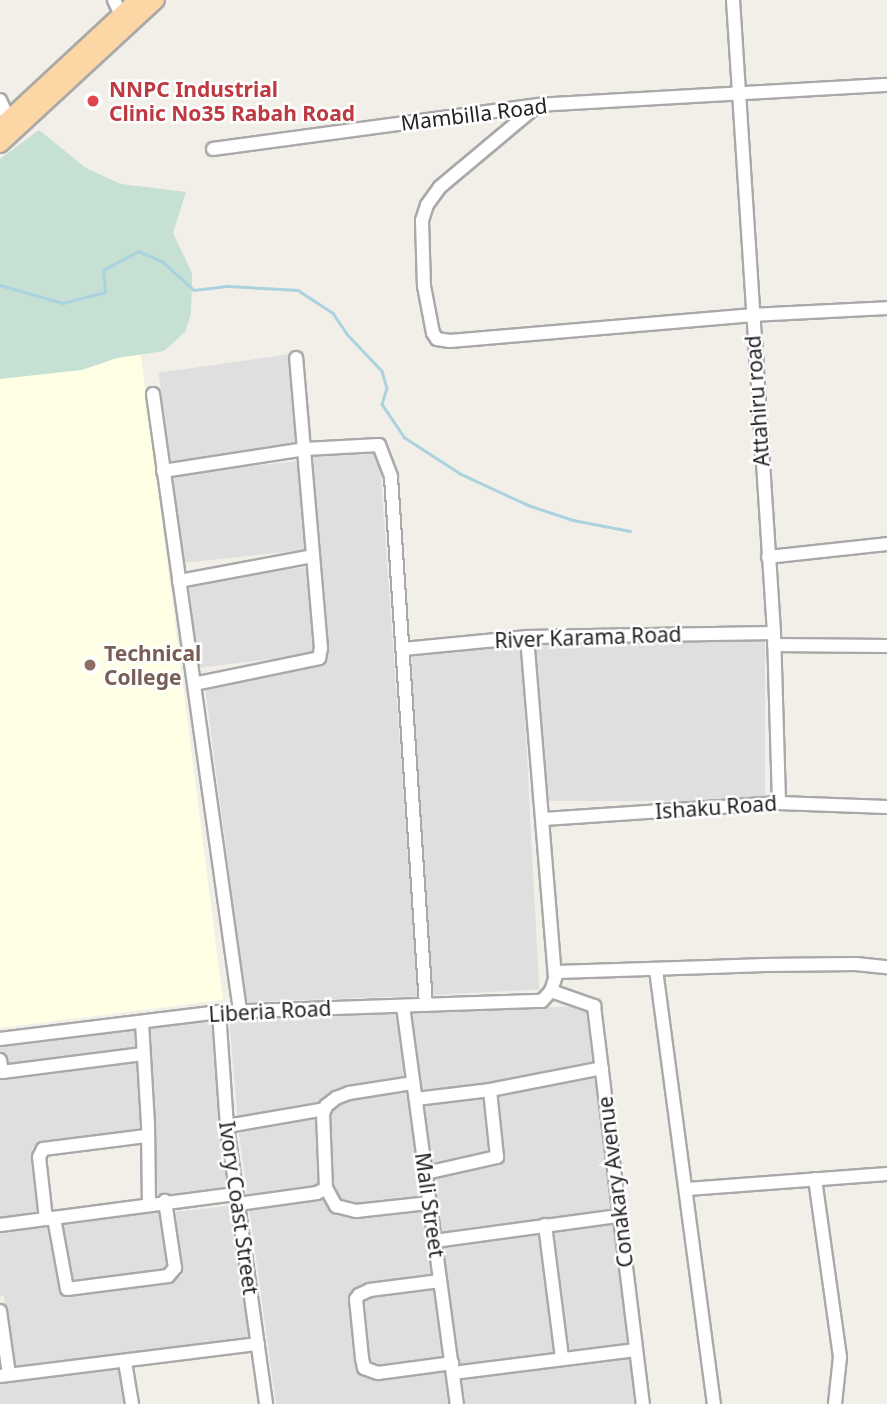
<!DOCTYPE html>
<style>
body{margin:0}
#map{position:relative;width:887px;height:1404px;overflow:hidden;background:#f2efe9;font-family:"Noto Sans",sans-serif}
div>[style]{position:absolute}
.residential>*{inset:0;background:#e0dfdf;transform-origin:0 0}
.education>*{inset:0;background:#ffffe5}
.wetland>*{inset:0;background:#c6e0d4}
.stream>*{height:2.5px;margin:-1.25px;padding:0 1.25px;transform-origin:1.25px;border-radius:1.25px;background:#aad3df}
.roads{filter:drop-shadow(2px 0 #a9a9a9) drop-shadow(-2px 0 #a9a9a9) drop-shadow(0 2px #a9a9a9) drop-shadow(0 -2px #a9a9a9)}
.minor>*{height:12px;margin:-6px;padding:0 6px;transform-origin:6px;border-radius:6px;background:#fff}
.major>*{height:16px;margin:-8px;padding:0 8px;transform-origin:8px;border-radius:8px;background:#fcd6a4}
.dots>*{width:19px;height:19px;translate:-50% -50%;box-sizing:border-box;border:4px solid #fff;border-radius:50%}
span{translate:-50% -50%;white-space:nowrap;text-align:center;line-height:1.15;-webkit-text-stroke:5px #fff;paint-order:stroke}
.health-label{font-size:21px;color:#be3a42;font-weight:700}
.left{translate:0 -50%;text-align:left}
.street-label{font-size:21px;color:#222}
.education-label{font-size:21px;color:#785e54;font-weight:700}
</style>
<div id="map">
<div class="residential">
<i style="left:291px;top:354px;width:90px;height:134px;rotate:82deg"></i>
<i style="clip-path:polygon(379px 450px,418px 996px,246px 1002px,205px 687px,326px 665px,313px 454px)"></i>
<i style="left:300px;top:461px;width:89px;height:128px;rotate:84deg"></i>
<i style="left:307px;top:567px;width:87px;height:120px;rotate:83deg"></i>
<i style="left:765px;top:637px;width:164px;height:234px;rotate:90deg"></i>
<i style="left:521px;top:642px;width:348px;height:110px;rotate:87deg"></i>
<i style="clip-path:polygon(588px 1006px,640px 1404px,276px 1404px,239px 1134px,229px 1018px)"></i>
<i style="clip-path:polygon(212px 1021px,231px 1186px,152px 1197px,142px 1132px,32px 1148px,41px 1216px,0 1221px,0 1043px)"></i>
<i style="clip-path:polygon(236px 1205px,252px 1336px,14px 1368px,4px 1296px,0 1296px,0 1230px,53px 1223px,64px 1292px,183px 1276px,174px 1212px)"></i>
<i style="left:164px;top:1208px;width:65px;height:109px;rotate:86deg"></i>
<i style="clip-path:polygon(119px 1364px,125px 1404px,0 1404px,0 1383px)"></i>
</div>
<div class="education">
<i style="clip-path:polygon(133px 293px,223px 1000px,0 1028px,0 303px)"></i>
</div>
<div class="wetland">
<i style="clip-path:polygon(39px 130px,86px 168px,121px 184px,186px 192px,173px 233px,192px 273px,191px 314px,185px 332px,164px 351px,117px 358px,82px 370px,0 379px,0 159px)"></i>
</div>
<div class="stream">
<i style="left:0;top:285px;width:66px;rotate:15.9deg"></i>
<i style="left:63px;top:303px;width:43px;rotate:-14.7deg"></i>
<i style="left:105px;top:292px;width:22px;rotate:-95deg"></i>
<i style="left:103px;top:270px;width:40px;rotate:-28deg"></i>
<i style="left:138px;top:251px;width:26px;rotate:23deg"></i>
<i style="left:162px;top:261px;width:43px;rotate:42.2deg"></i>
<i style="left:194px;top:290px;width:34px;rotate:-7deg"></i>
<i style="left:228px;top:286px;width:70px;rotate:3.3deg"></i>
<i style="left:298px;top:290px;width:42px;rotate:33.3deg"></i>
<i style="left:333px;top:313px;width:25px;rotate:56deg"></i>
<i style="left:347px;top:334px;width:51px;rotate:46.6deg"></i>
<i style="left:382px;top:371px;width:18px;rotate:74deg"></i>
<i style="left:387px;top:388px;width:17px;rotate:107deg"></i>
<i style="left:382px;top:404px;width:40px;rotate:56deg"></i>
<i style="left:404px;top:437px;width:68px;rotate:33deg"></i>
<i style="left:461px;top:474px;width:74px;rotate:24.8deg"></i>
<i style="left:528px;top:505px;width:47px;rotate:18.4deg"></i>
<i style="left:573px;top:520px;width:58px;rotate:10.9deg"></i>
</div>
<div class="roads">
<div class="minor">
<i style="left:114px;top:0;width:17px;rotate:65deg"></i>
<i style="left:733px;top:0;width:634px;rotate:86.29deg"></i>
<i style="left:774px;top:633px;width:170px;rotate:88.3deg"></i>
<i style="left:0;top:100px;width:22px;rotate:66deg"></i>
<i style="left:538px;top:105px;width:128px;rotate:140.1deg"></i>
<i style="left:440px;top:187px;width:22px;rotate:126deg"></i>
<i style="left:427px;top:205px;width:16px;rotate:108deg"></i>
<i style="left:422px;top:220px;width:66px;rotate:88.3deg"></i>
<i style="left:424px;top:286px;width:48px;rotate:79.2deg"></i>
<i style="left:433px;top:333px;width:7px;rotate:56deg"></i>
<i style="left:437px;top:339px;width:13px;rotate:9deg"></i>
<i style="left:450px;top:341px;width:302px;rotate:-4.9deg"></i>
<i style="left:751px;top:315px;width:136px;rotate:-2.9deg"></i>
<i style="left:213px;top:149px;width:328px;rotate:-7.7deg"></i>
<i style="left:538px;top:105px;width:350px;rotate:-3.3deg"></i>
<i style="left:153px;top:394px;width:623px;rotate:81.97deg"></i>
<i style="left:163px;top:471px;width:144px;rotate:-8.8deg"></i>
<i style="left:305px;top:449px;width:74px;rotate:-3.1deg"></i>
<i style="left:379px;top:445px;width:34px;rotate:69deg"></i>
<i style="left:391px;top:477px;width:529px;rotate:86.21deg"></i>
<i style="left:768px;top:557px;width:120px;rotate:-6.2deg"></i>
<i style="left:179px;top:581px;width:135px;rotate:-10.6deg"></i>
<i style="left:527px;top:637px;width:339px;rotate:85.3deg"></i>
<i style="left:774px;top:645px;width:113px;rotate:0.5deg"></i>
<i style="left:403px;top:649px;width:125px;rotate:-5.5deg"></i>
<i style="left:527px;top:637px;width:247px;rotate:-0.9deg"></i>
<i style="left:194px;top:684px;width:128px;rotate:-11.7deg"></i>
<i style="left:319px;top:658px;width:10px;rotate:-79deg"></i>
<i style="left:321px;top:648px;width:291px;rotate:-94.9deg"></i>
<i style="left:544px;top:819px;width:236px;rotate:-3.9deg"></i>
<i style="left:779px;top:803px;width:108px;rotate:2.1deg"></i>
<i style="left:656px;top:970px;width:438px;rotate:82.4deg"></i>
<i style="left:551px;top:991px;width:46px;rotate:19.2deg"></i>
<i style="left:594px;top:1006px;width:401px;rotate:83deg"></i>
<i style="left:403px;top:1006px;width:402px;rotate:82.3deg"></i>
<i style="left:219px;top:1012px;width:114px;rotate:86deg"></i>
<i style="left:227px;top:1126px;width:281px;rotate:82deg"></i>
<i style="left:142px;top:1023px;width:101px;rotate:86.6deg"></i>
<i style="left:148px;top:1124px;width:79px;rotate:89.3deg"></i>
<i style="left:0;top:1039px;width:221px;rotate:-7deg"></i>
<i style="left:219px;top:1012px;width:323px;rotate:-2deg"></i>
<i style="left:542px;top:1001px;width:13px;rotate:-48deg"></i>
<i style="left:551px;top:991px;width:20px;rotate:-72deg"></i>
<i style="left:557px;top:972px;width:208px;rotate:-1.9deg"></i>
<i style="left:765px;top:965px;width:91px;rotate:-0.6deg"></i>
<i style="left:856px;top:964px;width:31px;rotate:6deg"></i>
<i style="left:0;top:1060px;width:12px;rotate:81deg"></i>
<i style="left:2px;top:1072px;width:142px;rotate:-7.3deg"></i>
<i style="left:416px;top:1099px;width:75px;rotate:-6.9deg"></i>
<i style="left:490px;top:1090px;width:114px;rotate:-11.1deg"></i>
<i style="left:227px;top:1126px;width:99px;rotate:-9.8deg"></i>
<i style="left:426px;top:1173px;width:73px;rotate:-12.7deg"></i>
<i style="left:497px;top:1157px;width:67px;rotate:-96deg"></i>
<i style="left:815px;top:1179px;width:180px;rotate:82deg"></i>
<i style="left:840px;top:1357px;width:47px;rotate:96.1deg"></i>
<i style="left:326px;top:1188px;width:21px;rotate:61deg"></i>
<i style="left:336px;top:1206px;width:21px;rotate:14deg"></i>
<i style="left:356px;top:1211px;width:72px;rotate:-6.3deg"></i>
<i style="left:687px;top:1189px;width:201px;rotate:-4.3deg"></i>
<i style="left:238px;top:1204px;width:80px;rotate:-7.9deg"></i>
<i style="left:317px;top:1193px;width:10px;rotate:-29deg"></i>
<i style="left:326px;top:1188px;width:74px;rotate:-92.3deg"></i>
<i style="left:323px;top:1114px;width:9px;rotate:-69deg"></i>
<i style="left:326px;top:1106px;width:13px;rotate:-39deg"></i>
<i style="left:336px;top:1098px;width:14px;rotate:-21deg"></i>
<i style="left:349px;top:1093px;width:65px;rotate:-8.9deg"></i>
<i style="left:54px;top:1218px;width:72px;rotate:79.6deg"></i>
<i style="left:67px;top:1289px;width:102px;rotate:-7.3deg"></i>
<i style="left:168px;top:1276px;width:11px;rotate:-49deg"></i>
<i style="left:175px;top:1268px;width:68px;rotate:-98.5deg"></i>
<i style="left:46px;top:1219px;width:62px;rotate:-96.4deg"></i>
<i style="left:39px;top:1157px;width:9px;rotate:-63deg"></i>
<i style="left:43px;top:1149px;width:104px;rotate:-7.2deg"></i>
<i style="left:0;top:1225px;width:239px;rotate:-7.5deg"></i>
<i style="left:545px;top:1225px;width:133px;rotate:82.7deg"></i>
<i style="left:435px;top:1241px;width:185px;rotate:-7.8deg"></i>
<i style="left:440px;top:1281px;width:71px;rotate:172.7deg"></i>
<i style="left:370px;top:1290px;width:12px;rotate:156deg"></i>
<i style="left:359px;top:1295px;width:5px;rotate:127deg"></i>
<i style="left:356px;top:1299px;width:59px;rotate:84.2deg"></i>
<i style="left:362px;top:1358px;width:10px;rotate:79deg"></i>
<i style="left:364px;top:1368px;width:15px;rotate:20deg"></i>
<i style="left:378px;top:1373px;width:75px;rotate:-7.7deg"></i>
<i style="left:0;top:1311px;width:64px;rotate:81.9deg"></i>
<i style="left:125px;top:1362px;width:43px;rotate:80.5deg"></i>
<i style="left:453px;top:1373px;width:184px;rotate:-7.2deg"></i>
<i style="left:0;top:1376px;width:260px;rotate:-7.1deg"></i>
</div>
<div class="major">
<i style="left:0;top:127px;width:187px;rotate:-42.8deg"></i>
<i style="left:0;top:144px;width:212px;rotate:-42.7deg"></i>
</div>
</div>
<div class="dots">
<i style="left:93px;top:101px;background:#e0444e"></i>
<i style="left:90px;top:665px;background:#8d6e63"></i>
</div>
<div class="health-label">
<span class="left" style="left:109px;top:101px">NNPC Industrial<br>Clinic No35 Rabah Road</span>
</div>
<div class="street-label">
<span style="left:474px;top:114px;rotate:-7deg">Mambilla Road</span>
<span style="left:757px;top:401px;rotate:-94deg">Attahiru road</span>
<span style="left:588px;top:637px;rotate:-2deg">River Karama Road</span>
<span style="left:716px;top:807px;rotate:-4deg">Ishaku Road</span>
<span style="left:270px;top:1011px;rotate:-3deg">Liberia Road</span>
<span style="left:615px;top:1182px;rotate:-97deg">Conakary Avenue</span>
<span style="left:430px;top:1205px;rotate:82deg">Mali Street</span>
<span style="left:239px;top:1208px;rotate:82deg">Ivory Coast Street</span>
</div>
<div class="education-label">
<span class="left" style="left:104px;top:665px">Technical<br>College</span>
</div>
</div>
